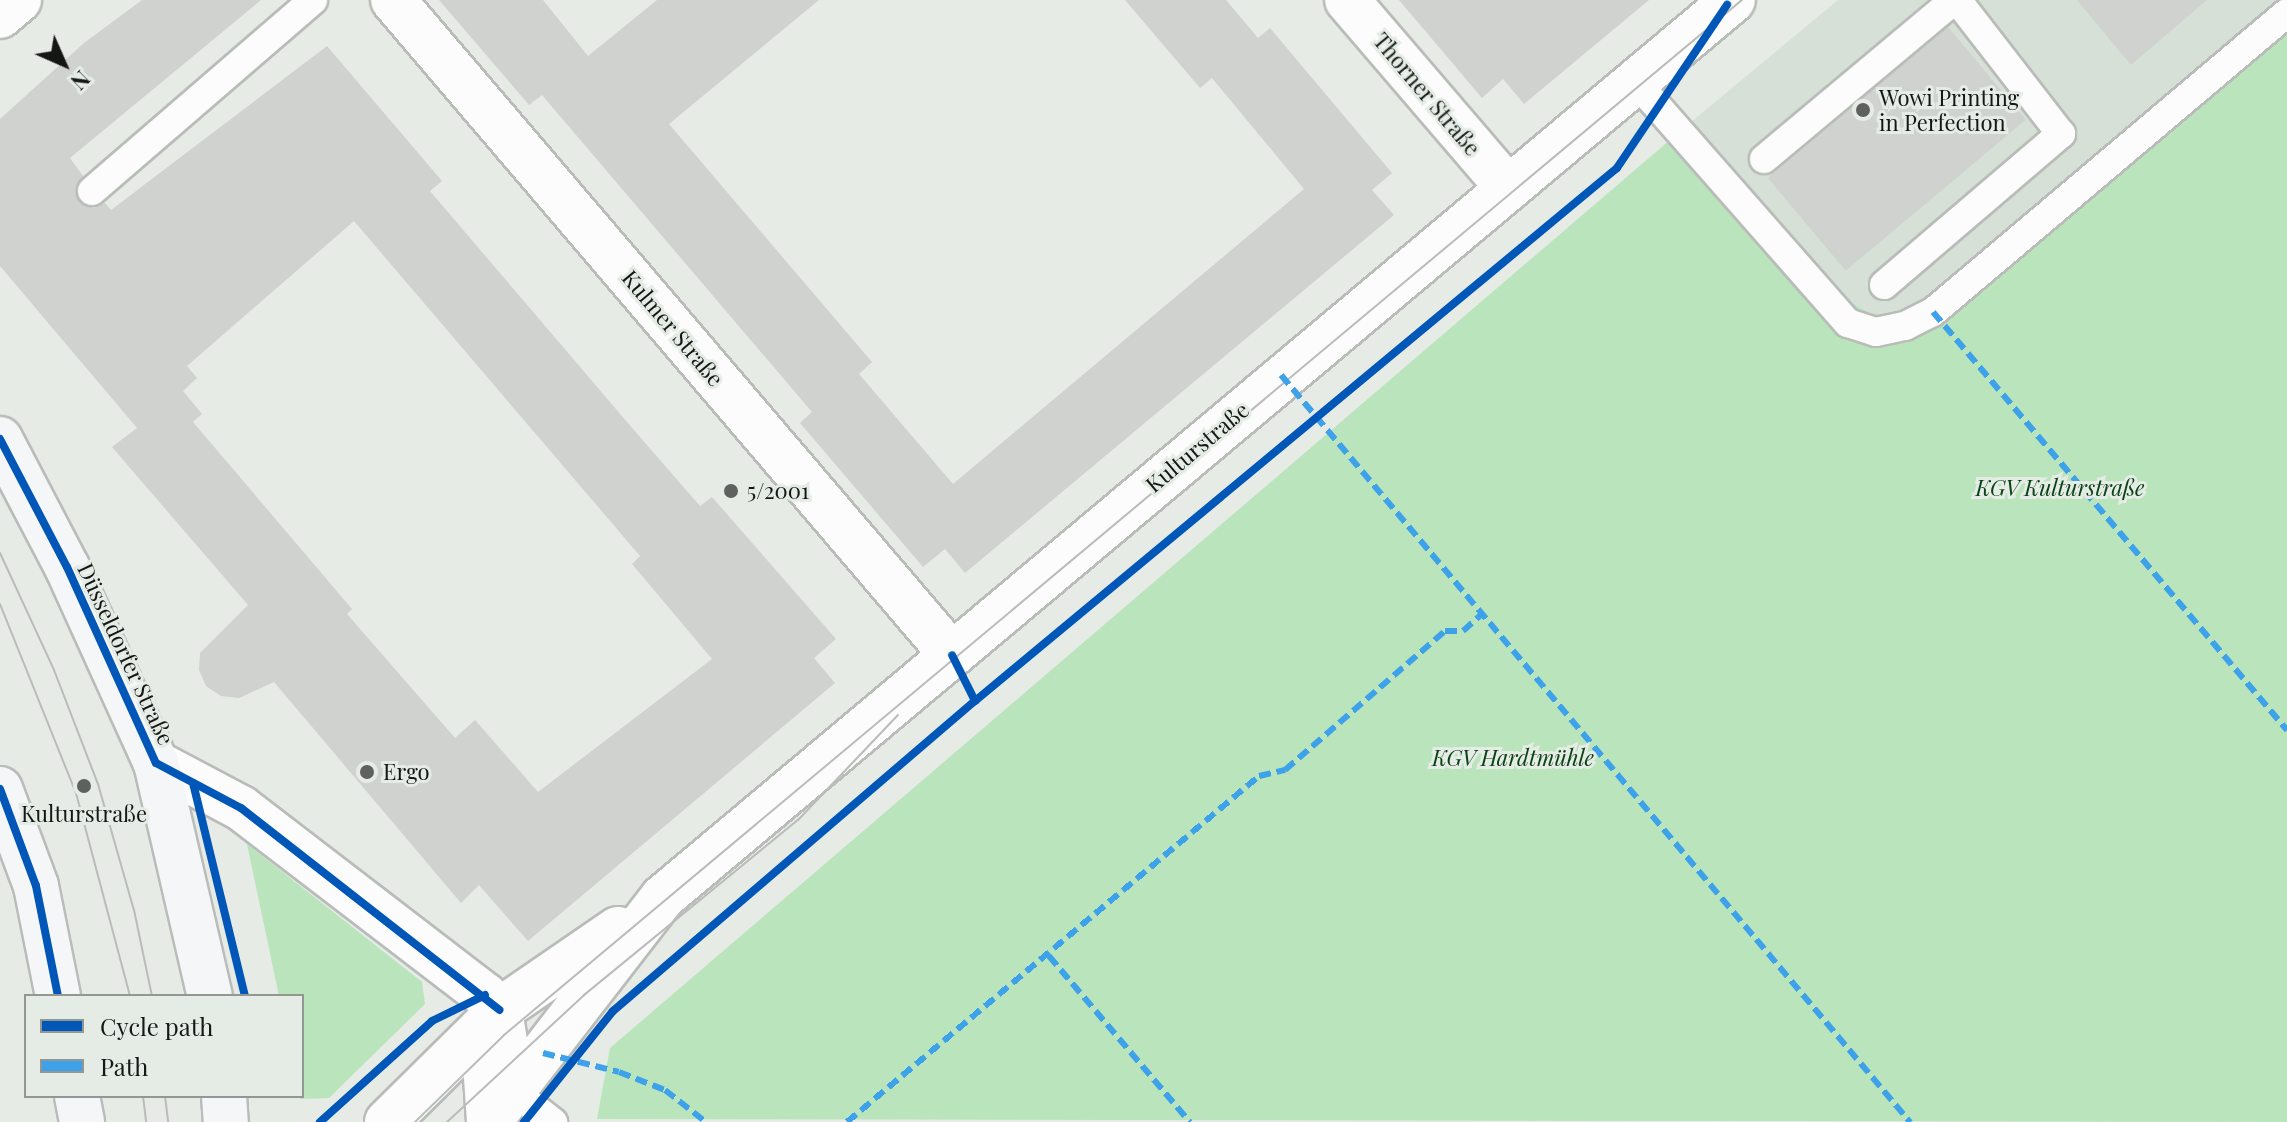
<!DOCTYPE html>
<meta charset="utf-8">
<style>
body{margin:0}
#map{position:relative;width:2287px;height:1122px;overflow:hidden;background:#e6ebe6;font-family:"Playfair Display",serif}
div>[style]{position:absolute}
.built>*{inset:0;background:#d6e0d6}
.green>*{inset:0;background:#b9e4bc}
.building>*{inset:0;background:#cfd2cf;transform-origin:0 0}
.roads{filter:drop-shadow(2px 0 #b9bcb9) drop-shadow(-2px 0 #b9bcb9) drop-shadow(0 2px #b9bcb9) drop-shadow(0 -2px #b9bcb9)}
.lane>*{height:28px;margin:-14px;padding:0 14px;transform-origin:14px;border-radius:14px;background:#fbfcfb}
.street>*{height:44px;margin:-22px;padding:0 22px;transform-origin:22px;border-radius:22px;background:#fbfcfb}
.secondary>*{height:44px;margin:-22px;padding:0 22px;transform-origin:22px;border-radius:22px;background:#f5f6f7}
.tram>*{height:2px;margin:-1px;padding:0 1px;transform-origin:1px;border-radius:1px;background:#babbba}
.quiet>*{height:6px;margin-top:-3px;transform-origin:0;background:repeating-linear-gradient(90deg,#3da2ea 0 12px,transparent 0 18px)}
.cycleway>*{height:8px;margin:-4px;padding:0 4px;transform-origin:4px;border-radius:4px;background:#0057b8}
.dots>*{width:22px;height:22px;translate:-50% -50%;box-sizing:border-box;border:4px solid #e5ece5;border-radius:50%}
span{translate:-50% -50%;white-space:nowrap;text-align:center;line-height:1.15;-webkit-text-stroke:6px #e5ece5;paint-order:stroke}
.street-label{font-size:22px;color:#151715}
.poi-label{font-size:22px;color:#151715}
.left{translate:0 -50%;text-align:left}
.park-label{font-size:22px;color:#0a4315;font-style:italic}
.legend{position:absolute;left:24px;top:994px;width:280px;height:104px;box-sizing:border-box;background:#e5ece5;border:2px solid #929792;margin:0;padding:10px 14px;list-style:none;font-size:24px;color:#151715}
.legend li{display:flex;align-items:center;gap:16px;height:40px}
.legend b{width:40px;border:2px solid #929792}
.north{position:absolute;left:24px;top:24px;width:80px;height:80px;-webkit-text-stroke:6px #e5ece5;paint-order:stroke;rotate:135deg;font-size:22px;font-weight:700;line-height:32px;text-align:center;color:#151715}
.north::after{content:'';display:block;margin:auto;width:28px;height:36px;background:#151715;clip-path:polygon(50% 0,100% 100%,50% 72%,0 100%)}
</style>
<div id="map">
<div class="built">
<i style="clip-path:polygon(1838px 0,2287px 0,1933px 301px,1894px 315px,1870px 313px,1845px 299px,1691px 122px)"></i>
</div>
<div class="green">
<i style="clip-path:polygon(2287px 2px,2287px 1122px,597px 1119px,610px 1048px,1691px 122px,1845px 299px,1870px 313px,1894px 315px,1933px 301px)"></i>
<i style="clip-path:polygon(247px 844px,422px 982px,425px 1004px,329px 1098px,300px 1099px,302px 996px,279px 996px)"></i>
</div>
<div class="building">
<i style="clip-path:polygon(evenodd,142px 0,261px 0,70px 158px,83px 176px,76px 186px,80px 203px,94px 208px,105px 203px,111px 210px,327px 46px,442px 181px,430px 191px,633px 429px,700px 506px,712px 497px,836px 639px,814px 658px,835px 683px,528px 941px,479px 885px,461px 903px,274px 682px,239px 698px,221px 696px,206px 686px,199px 670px,200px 653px,248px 605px,112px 447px,137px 428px,0 266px,0 119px,84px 43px,142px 0,354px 221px,640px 556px,632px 564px,712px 659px,538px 792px,475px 720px,455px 738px,347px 614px,352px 609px,193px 422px,202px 414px,183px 391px,197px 378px,187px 366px,354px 221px)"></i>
<i style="clip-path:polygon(439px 0,543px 0,588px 56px,657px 0,819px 0,669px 124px,872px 362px,859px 374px,953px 484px,1304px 189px,1212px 78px,1200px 88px,1125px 0,1226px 0,1258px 38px,1270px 28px,1392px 173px,1372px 190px,1394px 215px,965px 573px,945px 549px,923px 567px,800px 423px,812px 412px,542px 95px,529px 105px)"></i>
<i style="clip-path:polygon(1399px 0,1649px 0,1524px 104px,1503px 79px,1482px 98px)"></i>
<i style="clip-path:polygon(2077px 0,2207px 0,2131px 65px)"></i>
<i style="left:1948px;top:27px;width:121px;height:235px;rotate:50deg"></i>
</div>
<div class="roads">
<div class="lane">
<i style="left:1636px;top:82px;width:321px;rotate:48.7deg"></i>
<i style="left:1848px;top:323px;width:29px;rotate:18deg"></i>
<i style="left:1876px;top:332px;width:30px;rotate:-12deg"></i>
<i style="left:1905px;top:326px;width:31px;rotate:-27deg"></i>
<i style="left:1933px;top:312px;width:463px;rotate:-40.2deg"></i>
<i style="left:1764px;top:159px;width:248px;rotate:-39.9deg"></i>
<i style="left:92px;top:191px;width:292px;rotate:-40.8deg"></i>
<i style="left:1884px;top:285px;width:233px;rotate:-40.5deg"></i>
<i style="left:2061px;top:134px;width:170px;rotate:-127.8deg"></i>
<i style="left:475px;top:1034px;width:88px;rotate:86.1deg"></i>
<i style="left:513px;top:1091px;width:51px;rotate:37.8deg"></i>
</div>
<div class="street">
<i style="left:393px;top:0;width:861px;rotate:49.52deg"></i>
<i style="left:1347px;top:0;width:248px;rotate:49.4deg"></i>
<i style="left:0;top:16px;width:25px;rotate:-40deg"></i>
<i style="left:156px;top:763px;width:96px;rotate:27.9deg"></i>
<i style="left:241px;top:808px;width:307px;rotate:37.5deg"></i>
<i style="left:485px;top:995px;width:21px;rotate:45deg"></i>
<i style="left:500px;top:1010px;width:82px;rotate:80.9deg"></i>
<i style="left:387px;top:1122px;width:159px;rotate:-44.7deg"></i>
<i style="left:500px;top:1010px;width:143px;rotate:-34.5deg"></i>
<i style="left:489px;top:1122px;width:284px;rotate:-52.3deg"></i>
<i style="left:663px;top:897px;width:1396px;rotate:-39.97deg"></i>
</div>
<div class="secondary">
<i style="left:0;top:439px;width:144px;rotate:62.4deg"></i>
<i style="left:67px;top:567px;width:215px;rotate:65.6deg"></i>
<i style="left:156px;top:763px;width:239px;rotate:77deg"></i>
<i style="left:0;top:789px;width:103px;rotate:69.6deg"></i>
<i style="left:36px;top:886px;width:112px;rotate:78.7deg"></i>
<i style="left:77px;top:1096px;width:26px;rotate:79deg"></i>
<i style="left:224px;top:1096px;width:26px;rotate:86deg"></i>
</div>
</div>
<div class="tram">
<i style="left:0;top:553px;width:129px;rotate:65.2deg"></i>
<i style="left:54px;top:670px;width:122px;rotate:68.9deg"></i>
<i style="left:98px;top:784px;width:131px;rotate:74.1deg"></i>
<i style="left:134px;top:910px;width:88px;rotate:78.2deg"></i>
<i style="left:0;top:604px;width:204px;rotate:68.1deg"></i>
<i style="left:76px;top:793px;width:210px;rotate:75.1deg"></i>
<i style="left:143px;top:1096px;width:26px;rotate:83deg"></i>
<i style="left:165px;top:1096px;width:26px;rotate:83deg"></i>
<i style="left:415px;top:1122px;width:124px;rotate:-44.3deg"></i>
<i style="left:504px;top:1035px;width:1614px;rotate:-39.9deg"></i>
<i style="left:447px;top:1122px;width:187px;rotate:-42.8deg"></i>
<i style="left:584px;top:995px;width:276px;rotate:-39.3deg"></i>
<i style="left:798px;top:820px;width:145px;rotate:-46.4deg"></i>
</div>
<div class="quiet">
<i style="left:1933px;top:312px;width:548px;rotate:49.74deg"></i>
<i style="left:1281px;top:375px;width:977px;rotate:49.9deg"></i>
<i style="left:1049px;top:956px;width:218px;rotate:49.7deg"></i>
<i style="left:543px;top:1053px;width:78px;rotate:14deg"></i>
<i style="left:619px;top:1072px;width:49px;rotate:21.4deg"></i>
<i style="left:665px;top:1090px;width:52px;rotate:38deg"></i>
<i style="left:847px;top:1122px;width:538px;rotate:-40.02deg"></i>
<i style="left:1259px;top:776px;width:27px;rotate:-13deg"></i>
<i style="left:1285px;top:770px;width:212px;rotate:-41deg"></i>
<i style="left:1445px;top:631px;width:18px"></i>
<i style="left:1463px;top:631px;width:25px;rotate:-42deg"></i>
</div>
<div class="cycleway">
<i style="left:0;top:439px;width:144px;rotate:62.4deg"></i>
<i style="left:67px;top:567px;width:215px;rotate:65.6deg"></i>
<i style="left:156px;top:763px;width:96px;rotate:27.9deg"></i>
<i style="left:241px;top:808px;width:328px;rotate:38deg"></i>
<i style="left:975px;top:701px;width:834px;rotate:-39.7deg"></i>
<i style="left:1617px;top:168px;width:197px;rotate:-56deg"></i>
<i style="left:193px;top:783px;width:219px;rotate:76.3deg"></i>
<i style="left:0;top:789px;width:103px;rotate:69.6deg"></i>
<i style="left:36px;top:886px;width:112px;rotate:78.7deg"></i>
<i style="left:320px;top:1122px;width:151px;rotate:-42deg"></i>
<i style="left:432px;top:1021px;width:59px;rotate:-26.1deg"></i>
<i style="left:524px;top:1122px;width:142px;rotate:-51.3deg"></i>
<i style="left:613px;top:1011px;width:477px;rotate:-40.6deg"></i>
<i style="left:975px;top:701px;width:51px;rotate:-116.6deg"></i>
</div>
<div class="dots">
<i style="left:1863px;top:110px;background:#5e615e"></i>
<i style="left:731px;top:491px;background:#5e615e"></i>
<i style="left:367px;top:772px;background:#5e615e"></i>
<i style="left:84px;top:786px;background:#5e615e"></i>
</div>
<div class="street-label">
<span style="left:1427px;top:94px;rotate:50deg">Thorner Straße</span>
<span style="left:673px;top:328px;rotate:50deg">Kulmer Straße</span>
<span style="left:1197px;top:447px;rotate:-40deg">Kulturstraße</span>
<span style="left:126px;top:654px;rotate:65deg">Düsseldorfer Straße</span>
</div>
<div class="poi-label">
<span class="left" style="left:1879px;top:110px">Wowi Printing<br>in Perfection</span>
<span class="left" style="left:747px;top:491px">5/2001</span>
<span class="left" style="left:383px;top:772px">Ergo</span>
<span style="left:84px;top:814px">Kulturstraße</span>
</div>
<div class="park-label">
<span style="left:2060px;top:488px">KGV Kulturstraße</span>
<span style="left:1513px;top:758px">KGV Hardtmühle</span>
</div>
<ul class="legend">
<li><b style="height:10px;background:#0057b8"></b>Cycle path</li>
<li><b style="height:10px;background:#3da2ea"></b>Path</li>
</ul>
<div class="north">N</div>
</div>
